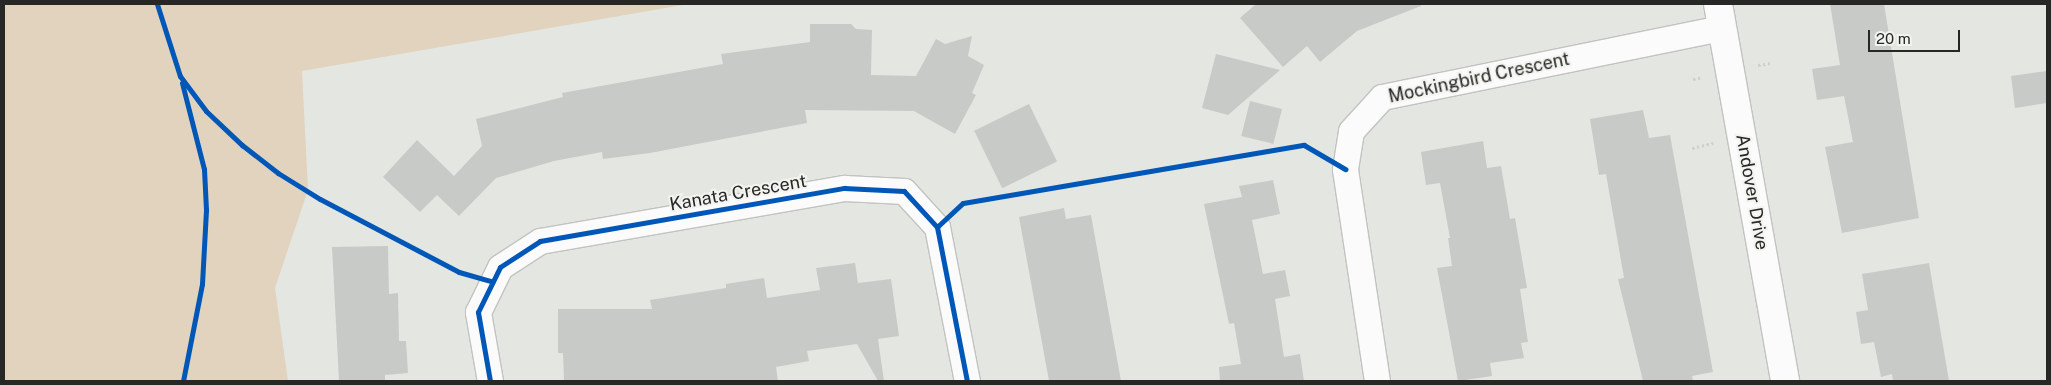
<!DOCTYPE html>
<style>
body{margin:0}
#map{position:relative;width:2051px;height:385px;overflow:hidden;background:#e4e6e2;font-family:"Public Sans",sans-serif}
div>[style]{position:absolute}
.green>*{inset:0;background:#e1d3be}
.building>*{inset:0;background:#c8cac7;transform-origin:0 0}
.path>*{height:3px;margin-top:-1.5px;transform-origin:0;background:repeating-linear-gradient(90deg,#d0d1cf 0 2.5px,transparent 0 5px)}
.roads{filter:drop-shadow(1px 0 #c2c3c1) drop-shadow(-1px 0 #c2c3c1) drop-shadow(0 1px #c2c3c1) drop-shadow(0 -1px #c2c3c1)}
.minor>*{height:25px;margin:-12.5px;padding:0 12.5px;transform-origin:12.5px;border-radius:12.5px;background:#fbfbfb}
.tertiary>*{height:28px;margin:-14px;padding:0 14px;transform-origin:14px;border-radius:14px;background:#fbfbfb}
.cycleway>*{height:5px;margin:-2.5px;padding:0 2.5px;transform-origin:2.5px;border-radius:2.5px;background:#0057b8}
span{translate:-50% -50%;white-space:nowrap;text-align:center;line-height:1.15;-webkit-text-stroke:4px #f2f4ef;paint-order:stroke}
.street-label{font-size:18px;color:#272725}
.frame{position:absolute;inset:0;border:5px solid #272725;pointer-events:none}
.scale{position:absolute;left:1868px;top:30px;width:92px;height:22px;box-sizing:border-box;border:2px solid #272725;border-top:0;padding-left:6px;font-size:15px;line-height:18px;white-space:nowrap;color:#272725;-webkit-text-stroke:4px #f2f4ef;paint-order:stroke}
</style>
<div id="map">
<div class="green">
<i style="clip-path:polygon(4px 4px,689px 4px,302px 71px,308px 190px,275px 288px,288px 381px,4px 381px)"></i>
</div>
<div class="building">
<i style="clip-path:polygon(1256px 4px,1421px 4px,1421px 6px,1357px 31px,1320px 62px,1307px 46px,1283px 67px,1240px 18px)"></i>
<i style="clip-path:polygon(1830px 4px,1884px 4px,1919px 218px,1842px 233px,1825px 147px,1853px 142px,1844px 96px,1817px 100px,1812px 69px,1840px 65px)"></i>
<i style="clip-path:polygon(810px 24px,851px 24px,856px 29px,872px 30px,871px 75px,916px 76px,936px 39px,945px 44px,972px 36px,968px 56px,984px 65px,972px 93px,976px 95px,955px 134px,914px 111px,805px 110px,807px 123px,650px 153px,603px 159px,602px 152px,554px 161px,496px 178px,459px 216px,437px 195px,420px 212px,383px 177px,417px 140px,454px 176px,482px 146px,476px 119px,563px 97px,562px 93px,723px 64px,721px 54px,810px 42px)"></i>
<i style="clip-path:polygon(1216px 54px,1280px 70px,1228px 115px,1202px 108px)"></i>
<i style="clip-path:polygon(2047px 71px,2047px 103px,2015px 108px,2011px 76px)"></i>
<i style="left:1250px;top:101px;width:33px;height:36px;rotate:14deg"></i>
<i style="left:1029px;top:104px;width:64px;height:61px;rotate:64deg"></i>
<i style="clip-path:polygon(1643px 110px,1649px 138px,1670px 135px,1713px 372px,1692px 376px,1693px 381px,1643px 381px,1618px 279px,1624px 278px,1606px 174px,1599px 175px,1590px 119px)"></i>
<i style="clip-path:polygon(1483px 141px,1487px 168px,1501px 166px,1510px 219px,1515px 218px,1527px 288px,1520px 289px,1528px 342px,1521px 343px,1524px 358px,1490px 363px,1492px 376px,1458px 381px,1437px 268px,1452px 266px,1448px 238px,1450px 238px,1440px 183px,1426px 185px,1421px 152px)"></i>
<i style="clip-path:polygon(1273px 180px,1280px 214px,1252px 220px,1263px 274px,1285px 270px,1290px 296px,1275px 299px,1284px 357px,1300px 354px,1304px 381px,1220px 381px,1219px 367px,1241px 364px,1234px 323px,1229px 324px,1204px 204px,1242px 197px,1239px 186px)"></i>
<i style="clip-path:polygon(1064px 208px,1066px 219px,1091px 215px,1121px 381px,1049px 381px,1019px 217px)"></i>
<i style="clip-path:polygon(388px 246px,389px 294px,398px 293px,399px 341px,406px 341px,408px 373px,385px 375px,385px 381px,339px 381px,332px 247px)"></i>
<i style="clip-path:polygon(855px 263px,858px 283px,891px 279px,899px 336px,878px 339px,884px 381px,878px 381px,857px 344px,807px 351px,809px 361px,776px 367px,778px 381px,564px 381px,563px 353px,558px 353px,558px 309px,652px 309px,650px 300px,726px 288px,726px 284px,764px 278px,767px 298px,820px 290px,816px 268px)"></i>
<i style="clip-path:polygon(1929px 263px,1949px 381px,1893px 381px,1892px 374px,1881px 377px,1874px 342px,1861px 344px,1856px 312px,1868px 310px,1862px 274px)"></i>
</div>
<div class="path">
<i style="left:1758px;top:65px;width:13px;rotate:-9deg"></i>
<i style="left:1693px;top:79px;width:10px;rotate:-11deg"></i>
<i style="left:1692px;top:148px;width:22px;rotate:-13deg"></i>
</div>
<div class="roads">
<div class="minor">
<i style="left:490px;top:381px;width:70px;rotate:-99.9deg"></i>
<i style="left:478px;top:312px;width:50px;rotate:-63.9deg"></i>
<i style="left:500px;top:267px;width:48px;rotate:-33deg"></i>
<i style="left:540px;top:241px;width:309px;rotate:-9.9deg"></i>
<i style="left:844px;top:188px;width:60px;rotate:2.9deg"></i>
<i style="left:904px;top:191px;width:49px;rotate:47.5deg"></i>
<i style="left:937px;top:227px;width:157px;rotate:79deg"></i>
<i style="left:1377px;top:381px;width:214px;rotate:-98.6deg"></i>
<i style="left:1345px;top:169px;width:38px;rotate:-81deg"></i>
<i style="left:1351px;top:131px;width:46px;rotate:-47.6deg"></i>
<i style="left:1382px;top:97px;width:347px;rotate:-11.5deg"></i>
</div>
<div class="tertiary">
<i style="left:1718px;top:4px;width:383px;rotate:79.9deg"></i>
</div>
</div>
<div class="cycleway">
<i style="left:157px;top:4px;width:76px;rotate:72.3deg"></i>
<i style="left:180px;top:76px;width:44px;rotate:53.4deg"></i>
<i style="left:206px;top:111px;width:50px;rotate:43.4deg"></i>
<i style="left:242px;top:145px;width:46px;rotate:37.9deg"></i>
<i style="left:278px;top:173px;width:49px;rotate:31.8deg"></i>
<i style="left:320px;top:199px;width:157px;rotate:27.7deg"></i>
<i style="left:459px;top:272px;width:35px;rotate:16deg"></i>
<i style="left:182px;top:83px;width:89px;rotate:75.7deg"></i>
<i style="left:204px;top:169px;width:41px;rotate:87.2deg"></i>
<i style="left:206px;top:210px;width:74px;rotate:93.1deg"></i>
<i style="left:202px;top:284px;width:99px;rotate:101.1deg"></i>
<i style="left:937px;top:227px;width:35px;rotate:-43deg"></i>
<i style="left:963px;top:203px;width:346px;rotate:-9.7deg"></i>
<i style="left:1304px;top:145px;width:48px;rotate:30.3deg"></i>
<i style="left:490px;top:381px;width:70px;rotate:-99.9deg"></i>
<i style="left:478px;top:312px;width:50px;rotate:-63.9deg"></i>
<i style="left:500px;top:267px;width:48px;rotate:-33deg"></i>
<i style="left:540px;top:241px;width:309px;rotate:-9.9deg"></i>
<i style="left:844px;top:188px;width:60px;rotate:2.9deg"></i>
<i style="left:904px;top:191px;width:49px;rotate:47.5deg"></i>
<i style="left:937px;top:227px;width:157px;rotate:79deg"></i>
</div>
<div class="street-label">
<span style="left:1479px;top:78px;rotate:-12deg">Mockingbird Crescent</span>
<span style="left:1752px;top:192px;rotate:80deg">Andover Drive</span>
<span style="left:738px;top:193px;rotate:-10deg">Kanata Crescent</span>
</div>
<div class="frame"></div>
<div class="scale">20 m</div>
</div>
